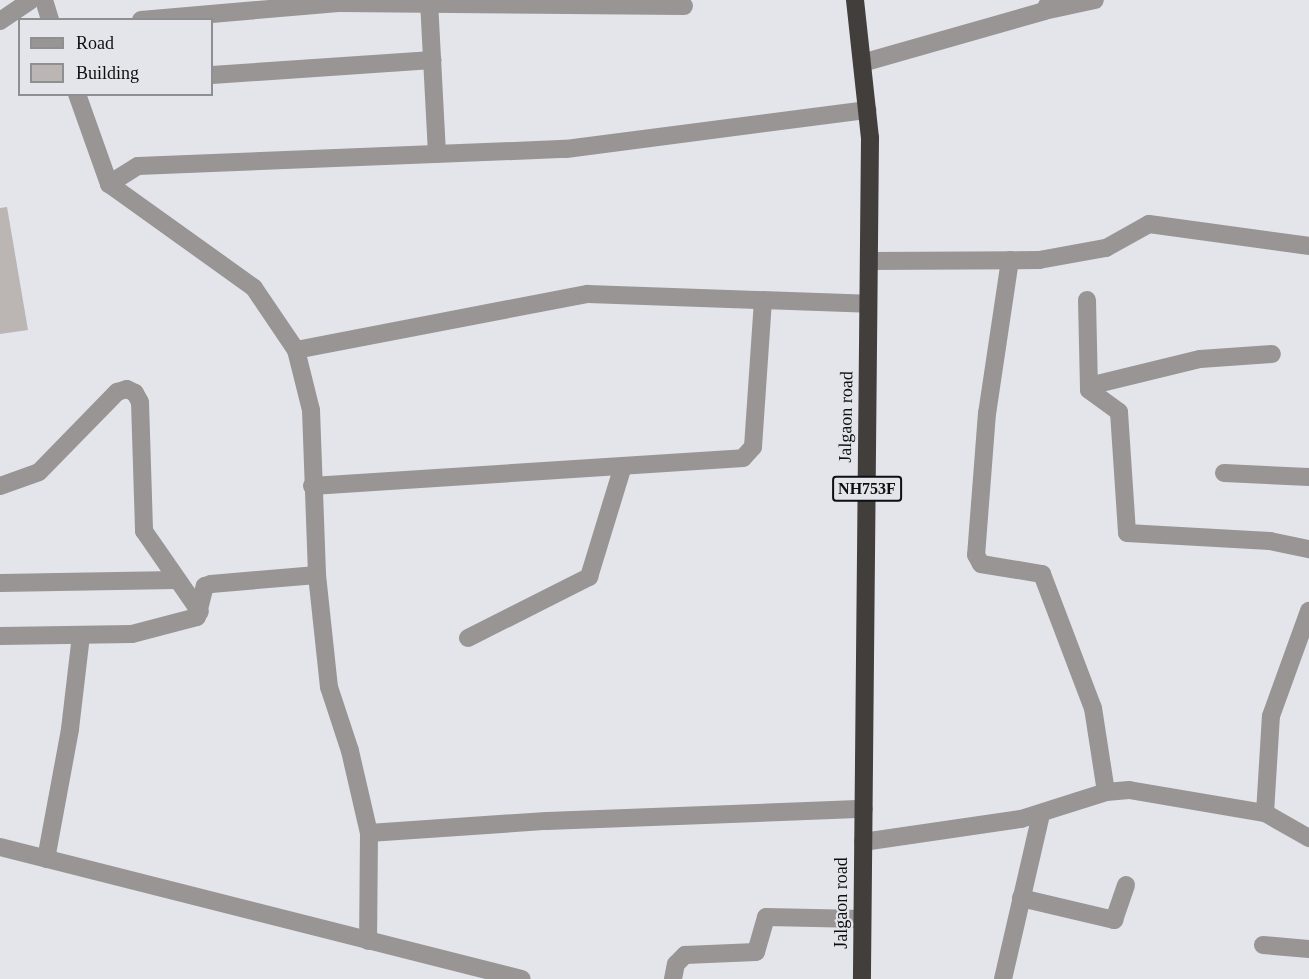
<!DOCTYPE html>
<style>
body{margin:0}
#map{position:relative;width:1309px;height:979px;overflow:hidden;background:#e3e5ea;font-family:"Times New Roman",serif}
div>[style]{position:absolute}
.building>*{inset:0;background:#bbb5b4}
.street>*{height:18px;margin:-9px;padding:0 9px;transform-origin:9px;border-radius:9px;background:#989594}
.highway>*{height:18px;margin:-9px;padding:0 9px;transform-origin:9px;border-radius:9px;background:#423e3c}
span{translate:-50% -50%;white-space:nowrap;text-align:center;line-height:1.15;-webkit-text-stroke:4.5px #e3e5ea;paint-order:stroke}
.shield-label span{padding:2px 4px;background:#e3e5ea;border:2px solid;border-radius:4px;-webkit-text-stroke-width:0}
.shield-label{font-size:16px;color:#0e0f10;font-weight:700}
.street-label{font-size:18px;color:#0e0f10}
.legend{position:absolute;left:18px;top:18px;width:195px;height:78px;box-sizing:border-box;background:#e3e5ea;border:2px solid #8e8f93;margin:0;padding:8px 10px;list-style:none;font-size:18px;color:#0e0f10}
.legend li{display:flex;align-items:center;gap:12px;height:30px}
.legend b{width:30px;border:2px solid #8e8f93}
</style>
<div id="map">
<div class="building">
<i style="clip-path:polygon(7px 207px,28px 330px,0 334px,0 208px)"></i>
</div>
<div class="street">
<i style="left:44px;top:0;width:21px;rotate:73deg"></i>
<i style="left:429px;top:1px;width:153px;rotate:87deg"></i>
<i style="left:1044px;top:11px;width:52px;rotate:-12.2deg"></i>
<i style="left:141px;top:20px;width:198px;rotate:-4.9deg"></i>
<i style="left:338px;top:3px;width:346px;rotate:0.5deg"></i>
<i style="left:0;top:21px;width:37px;rotate:-34deg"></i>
<i style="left:862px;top:63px;width:189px;rotate:-15.9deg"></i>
<i style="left:1044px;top:11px;width:13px;rotate:-61deg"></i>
<i style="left:212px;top:75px;width:221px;rotate:-3.9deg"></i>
<i style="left:77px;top:94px;width:96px;rotate:70.4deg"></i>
<i style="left:109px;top:184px;width:34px;rotate:-32deg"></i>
<i style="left:138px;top:166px;width:428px;rotate:-2.3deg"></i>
<i style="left:566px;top:149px;width:304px;rotate:-7.4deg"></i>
<i style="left:109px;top:184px;width:178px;rotate:35.6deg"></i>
<i style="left:254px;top:288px;width:75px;rotate:55.9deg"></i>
<i style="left:296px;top:350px;width:62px;rotate:76deg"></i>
<i style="left:311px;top:410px;width:165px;rotate:87.9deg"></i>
<i style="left:317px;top:575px;width:113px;rotate:83.9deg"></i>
<i style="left:329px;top:687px;width:67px;rotate:71.8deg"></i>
<i style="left:350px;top:751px;width:84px;rotate:77deg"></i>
<i style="left:369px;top:833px;width:108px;rotate:90.5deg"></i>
<i style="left:1010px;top:260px;width:155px;rotate:98.5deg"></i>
<i style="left:987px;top:413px;width:142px;rotate:94.4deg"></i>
<i style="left:976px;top:555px;width:10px;rotate:61deg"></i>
<i style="left:981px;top:564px;width:62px;rotate:9.3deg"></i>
<i style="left:1042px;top:574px;width:143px;rotate:69.2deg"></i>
<i style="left:1093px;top:708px;width:85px;rotate:81.2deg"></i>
<i style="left:869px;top:261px;width:170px;rotate:-0.3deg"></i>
<i style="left:1039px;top:260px;width:68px;rotate:-10.2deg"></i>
<i style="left:1106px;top:248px;width:49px;rotate:-29.2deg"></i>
<i style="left:1149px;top:224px;width:162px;rotate:7.8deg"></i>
<i style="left:1087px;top:300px;width:90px;rotate:88.7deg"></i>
<i style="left:1089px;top:390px;width:37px;rotate:36deg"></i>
<i style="left:1119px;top:412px;width:121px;rotate:86.2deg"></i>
<i style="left:1127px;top:533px;width:143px;rotate:3.2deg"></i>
<i style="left:1270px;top:541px;width:40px;rotate:12deg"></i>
<i style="left:296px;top:350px;width:297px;rotate:-10.9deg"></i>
<i style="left:588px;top:294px;width:280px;rotate:2deg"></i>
<i style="left:1089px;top:386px;width:114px;rotate:-13.7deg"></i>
<i style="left:1200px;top:359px;width:72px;rotate:-4deg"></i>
<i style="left:1224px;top:473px;width:85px;rotate:2.7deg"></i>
<i style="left:0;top:486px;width:41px;rotate:-19.7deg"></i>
<i style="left:39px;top:472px;width:112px;rotate:-45.7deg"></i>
<i style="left:117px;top:392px;width:10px;rotate:-17deg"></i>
<i style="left:127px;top:389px;width:9px;rotate:27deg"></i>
<i style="left:135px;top:393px;width:10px;rotate:61deg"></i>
<i style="left:140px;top:402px;width:129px;rotate:88.2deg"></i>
<i style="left:144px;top:531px;width:98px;rotate:55.3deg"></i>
<i style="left:312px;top:486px;width:432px;rotate:-3.7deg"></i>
<i style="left:743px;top:458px;width:15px;rotate:-48deg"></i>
<i style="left:753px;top:447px;width:147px;rotate:-86.1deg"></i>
<i style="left:0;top:583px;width:175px;rotate:-1deg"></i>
<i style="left:0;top:636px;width:132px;rotate:-0.9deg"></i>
<i style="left:132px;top:634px;width:67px;rotate:-14.7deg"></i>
<i style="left:197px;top:617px;width:32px;rotate:-76deg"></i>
<i style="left:205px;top:586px;width:6px;rotate:-18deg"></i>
<i style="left:211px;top:584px;width:106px;rotate:-4.9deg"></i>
<i style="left:468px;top:638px;width:136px;rotate:-26.8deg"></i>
<i style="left:589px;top:577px;width:116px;rotate:-73deg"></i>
<i style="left:1265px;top:813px;width:97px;rotate:-86.5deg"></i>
<i style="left:1271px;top:716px;width:112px;rotate:-70.1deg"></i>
<i style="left:369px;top:833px;width:178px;rotate:-3.9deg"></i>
<i style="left:547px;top:821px;width:317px;rotate:-2.2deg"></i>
<i style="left:863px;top:842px;width:160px;rotate:-8.3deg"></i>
<i style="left:1021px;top:819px;width:89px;rotate:-17.6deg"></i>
<i style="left:1106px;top:792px;width:23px;rotate:-5deg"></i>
<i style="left:1129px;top:790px;width:138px;rotate:9.6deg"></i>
<i style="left:1265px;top:813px;width:51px;rotate:29.6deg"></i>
<i style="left:0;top:847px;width:538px;rotate:14.19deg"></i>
<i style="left:46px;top:859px;width:132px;rotate:-79.5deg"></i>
<i style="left:70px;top:729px;width:94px;rotate:-83.3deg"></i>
<i style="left:1021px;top:898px;width:96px;rotate:13.3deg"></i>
<i style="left:1114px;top:920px;width:37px;rotate:-71deg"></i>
<i style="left:1263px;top:945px;width:46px;rotate:5deg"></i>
<i style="left:673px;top:979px;width:15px;rotate:-79deg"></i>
<i style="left:676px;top:964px;width:13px;rotate:-45deg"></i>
<i style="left:685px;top:955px;width:71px;rotate:-2.4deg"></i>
<i style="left:756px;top:952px;width:36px;rotate:-74deg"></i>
<i style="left:766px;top:917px;width:96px;rotate:1.2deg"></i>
<i style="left:1003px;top:979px;width:169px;rotate:-77deg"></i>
</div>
<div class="highway">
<i style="left:855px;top:0;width:139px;rotate:83.8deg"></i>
<i style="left:870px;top:138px;width:841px;rotate:90.55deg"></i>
</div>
<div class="shield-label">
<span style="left:867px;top:489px">NH753F</span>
</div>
<div class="street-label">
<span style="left:846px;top:417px;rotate:-89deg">Jalgaon road</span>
<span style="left:841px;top:903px;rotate:-90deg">Jalgaon road</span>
</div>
<ul class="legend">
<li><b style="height:8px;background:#989594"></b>Road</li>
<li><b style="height:16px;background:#bbb5b4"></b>Building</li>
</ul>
</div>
